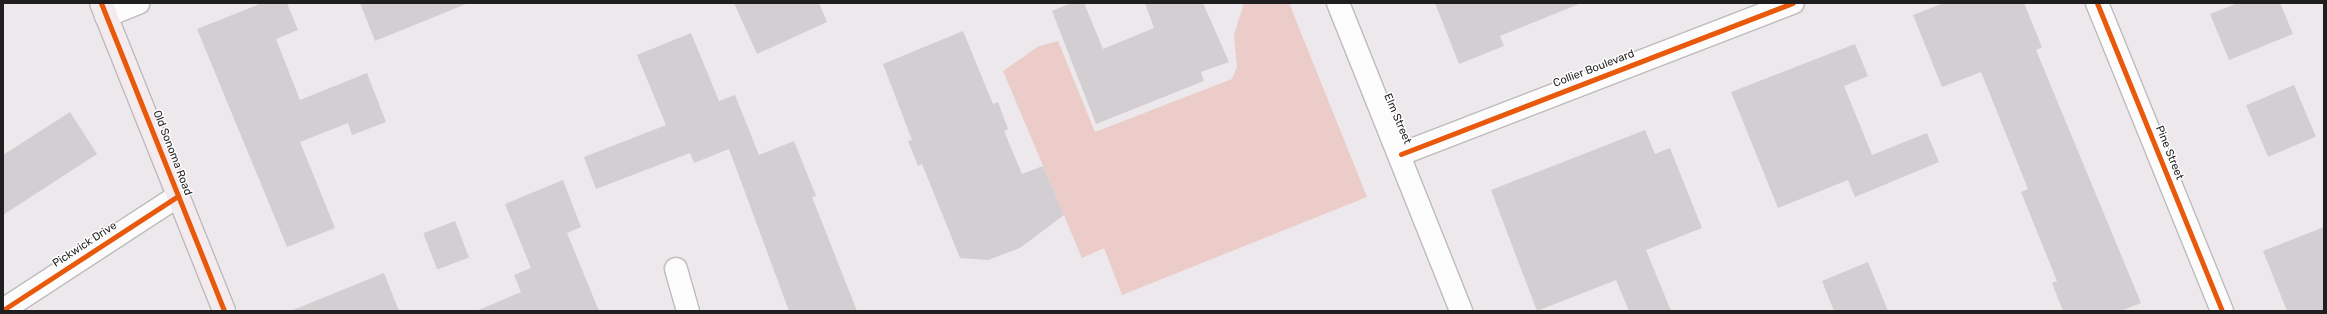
<!DOCTYPE html>
<style>
body{margin:0}
#map{position:relative;width:2327px;height:314px;overflow:hidden;background:#ede8eb;font-family:Rubik,sans-serif}
div>[style]{position:absolute}
.grass>*{inset:0;background:#ebccc8}
.building>*{inset:0;background:#d3ced2;transform-origin:0 0}
.roads{filter:drop-shadow(1px 0 #bdbbbc) drop-shadow(-1px 0 #bdbbbc) drop-shadow(0 1px #bdbbbc) drop-shadow(0 -1px #bdbbbc)}
.minor>*{height:22px;margin:-11px;padding:0 11px;transform-origin:11px;border-radius:11px;background:#fcfcfc}
.secondary>*{height:22px;margin:-11px;padding:0 11px;transform-origin:11px;border-radius:11px;background:#f4ebee}
.cycleway>*{height:5px;margin:-2.5px;padding:0 2.5px;transform-origin:2.5px;border-radius:2.5px;background:#e8590c}
span{translate:-50% -50%;white-space:nowrap;text-align:center;line-height:1.15;-webkit-text-stroke:3px #fff;paint-order:stroke}
.street-label{font-size:11px;color:#1f1f1f}
.frame{position:absolute;inset:0;border:4px solid #1f1f1f;pointer-events:none}
</style>
<div id="map">
<div class="grass">
<i style="clip-path:polygon(1244px 3px,1289px 3px,1367px 197px,1122px 295px,1104px 248px,1082px 258px,1003px 71px,1039px 46px,1058px 41px,1095px 132px,1232px 79px,1237px 67px,1234px 35px)"></i>
</div>
<div class="building">
<i style="clip-path:polygon(262px 3px,287px 3px,298px 30px,276px 39px,300px 100px,367px 73px,386px 122px,352px 135px,348px 123px,300px 142px,335px 228px,287px 247px,197px 29px)"></i>
<i style="clip-path:polygon(360px 3px,466px 3px,466px 4px,375px 41px)"></i>
<i style="clip-path:polygon(734px 3px,819px 3px,827px 22px,757px 54px)"></i>
<i style="clip-path:polygon(1071px 3px,1084px 3px,1103px 49px,1154px 28px,1145px 3px,1203px 3px,1229px 62px,1201px 72px,1204px 81px,1096px 124px,1052px 11px)"></i>
<i style="clip-path:polygon(1435px 3px,1579px 3px,1579px 4px,1500px 36px,1504px 46px,1459px 64px)"></i>
<i style="clip-path:polygon(1944px 3px,2024px 3px,2042px 47px,2036px 50px,2141px 303px,2121px 311px,2063px 311px,2052px 283px,2057px 281px,2021px 192px,2028px 189px,1981px 72px,1942px 87px,1913px 15px)"></i>
<i style="clip-path:polygon(2238px 3px,2280px 3px,2293px 34px,2229px 60px,2210px 14px)"></i>
<i style="clip-path:polygon(963px 31px,993px 104px,998px 102px,1008px 129px,1004px 131px,1022px 174px,1043px 166px,1064px 215px,1020px 248px,988px 260px,960px 258px,922px 164px,918px 166px,908px 141px,912px 140px,883px 64px)"></i>
<i style="clip-path:polygon(691px 33px,719px 101px,735px 95px,759px 155px,794px 141px,816px 196px,812px 197px,857px 311px,789px 311px,729px 149px,694px 163px,690px 153px,596px 189px,584px 157px,666px 125px,637px 55px)"></i>
<i style="clip-path:polygon(1855px 44px,1868px 76px,1844px 86px,1872px 155px,1927px 133px,1939px 162px,1855px 197px,1848px 180px,1778px 208px,1731px 92px)"></i>
<i style="left:2294px;top:85px;width:56px;height:52px;rotate:67deg"></i>
<i style="clip-path:polygon(70px 112px,97px 154px,3px 215px,3px 155px)"></i>
<i style="clip-path:polygon(1645px 130px,1655px 154px,1670px 148px,1702px 228px,1646px 250px,1671px 311px,1629px 311px,1616px 280px,1537px 311px,1491px 190px)"></i>
<i style="clip-path:polygon(563px 180px,581px 227px,567px 233px,599px 311px,476px 311px,521px 292px,514px 275px,531px 268px,505px 204px)"></i>
<i style="left:455px;top:221px;width:39px;height:34px;rotate:69deg"></i>
<i style="clip-path:polygon(2324px 227px,2324px 311px,2287px 311px,2263px 251px)"></i>
<i style="clip-path:polygon(1868px 262px,1888px 311px,1834px 311px,1822px 281px)"></i>
<i style="clip-path:polygon(384px 273px,399px 311px,293px 311px,293px 310px)"></i>
</div>
<div class="roads">
<div class="minor">
<i style="left:1338px;top:3px;width:332px;rotate:68.2deg"></i>
<i style="left:2097px;top:3px;width:332px;rotate:67.9deg"></i>
<i style="left:106px;top:16px;width:35px;rotate:-22deg"></i>
<i style="left:1401px;top:154px;width:420px;rotate:-21.1deg"></i>
<i style="left:676px;top:269px;width:44px;rotate:74.1deg"></i>
<i style="left:3px;top:310px;width:209px;rotate:-33.1deg"></i>
</div>
<div class="secondary">
<i style="left:101px;top:3px;width:332px;rotate:68.2deg"></i>
</div>
</div>
<div class="cycleway">
<i style="left:101px;top:3px;width:332px;rotate:68.2deg"></i>
<i style="left:2097px;top:3px;width:332px;rotate:67.9deg"></i>
<i style="left:1401px;top:154px;width:420px;rotate:-21.1deg"></i>
<i style="left:3px;top:310px;width:209px;rotate:-33.1deg"></i>
</div>
<div class="street-label">
<span style="left:1594px;top:69px;rotate:-21deg">Collier Boulevard</span>
<span style="left:1397px;top:119px;rotate:67deg">Elm Street</span>
<span style="left:172px;top:153px;rotate:69deg">Old Sonoma Road</span>
<span style="left:2169px;top:153px;rotate:68deg">Pine Street</span>
<span style="left:85px;top:245px;rotate:-33deg">Pickwick Drive</span>
</div>
<div class="frame"></div>
</div>
